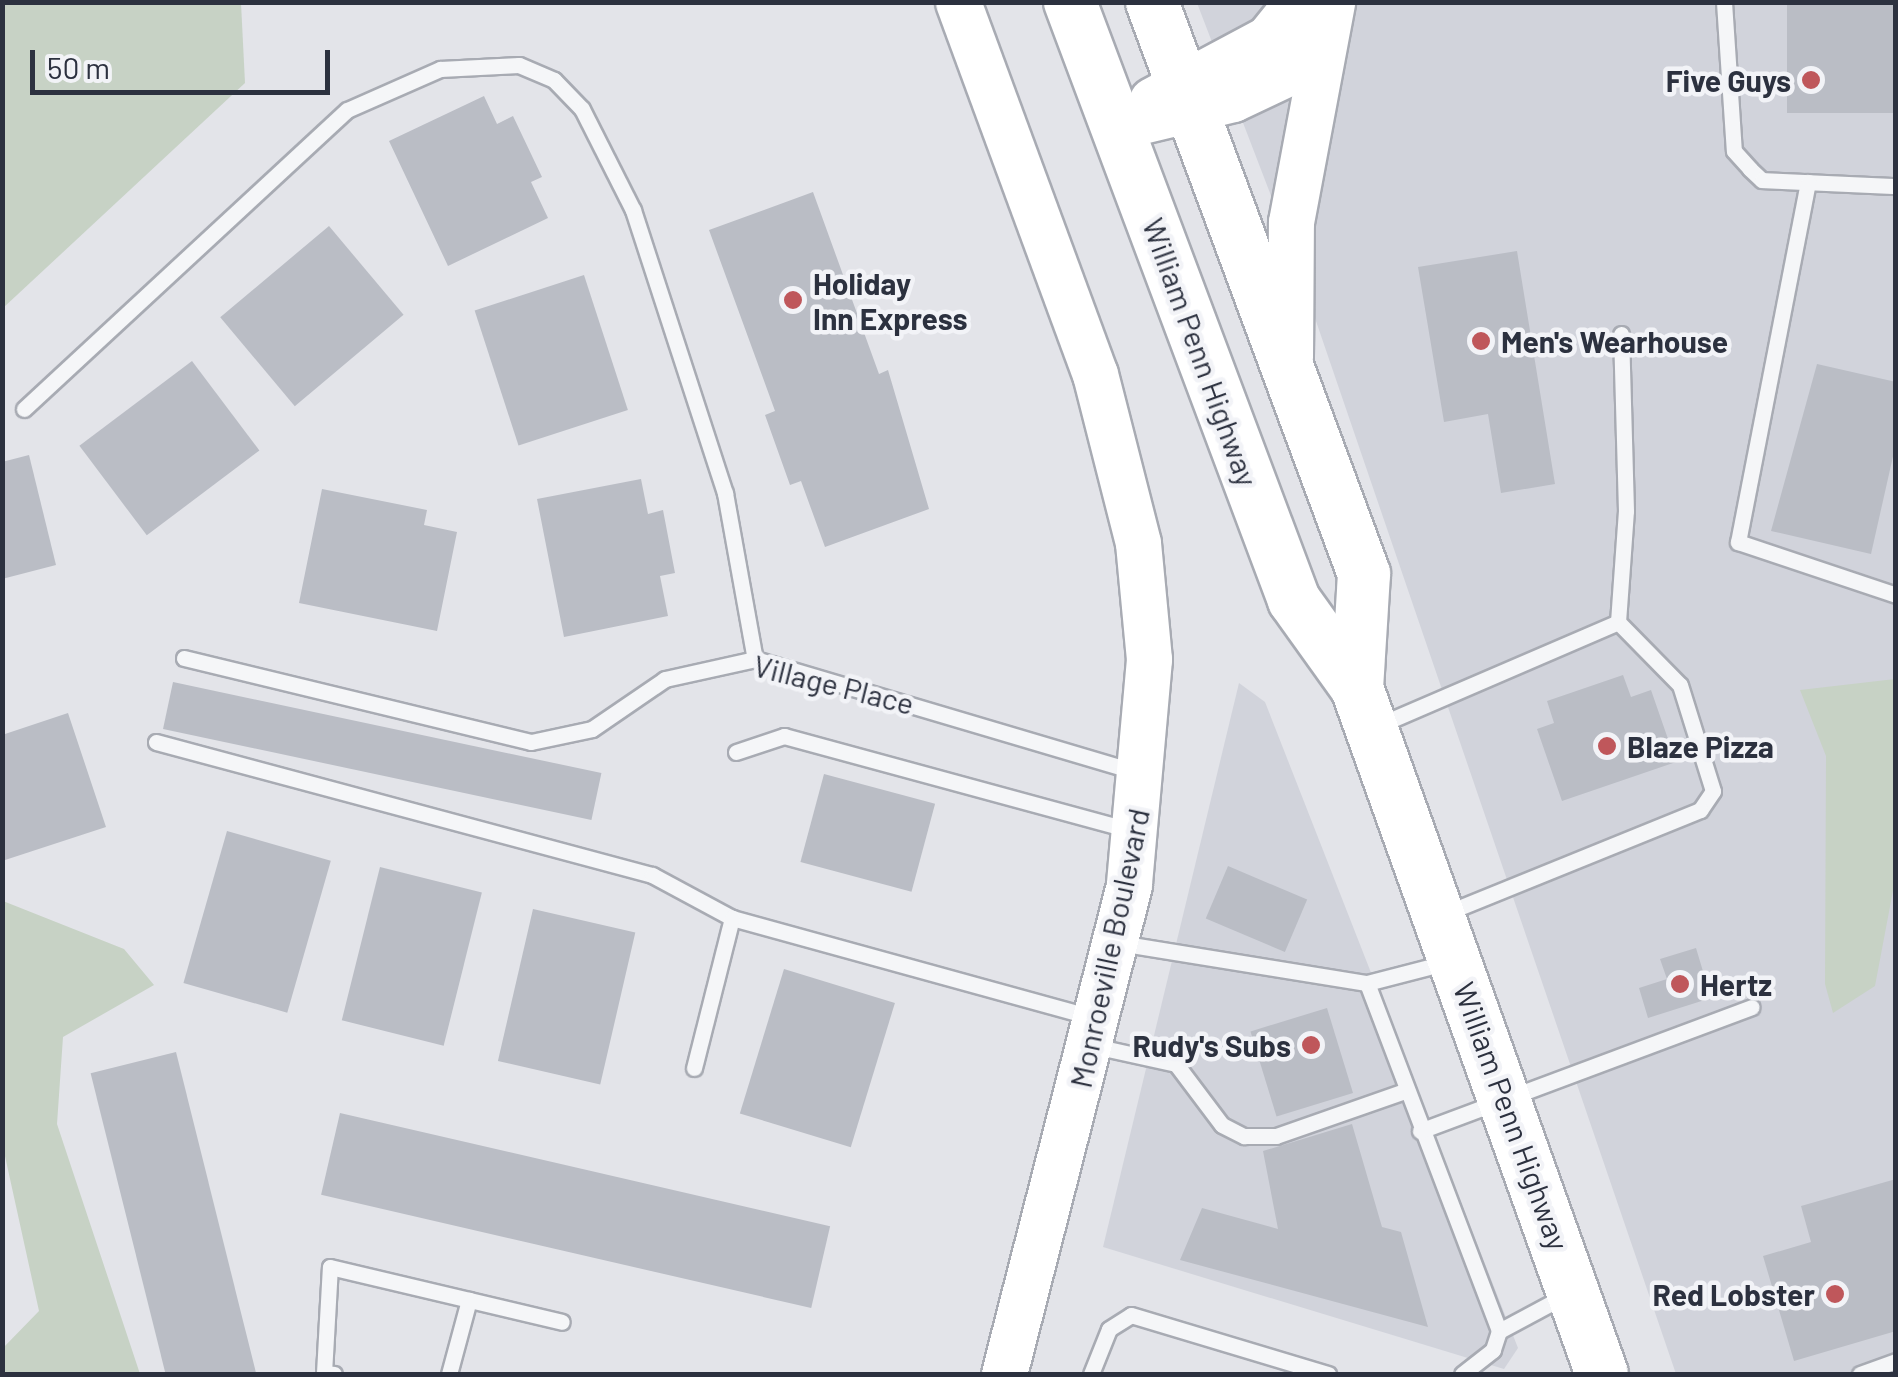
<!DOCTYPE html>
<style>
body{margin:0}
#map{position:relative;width:1898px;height:1377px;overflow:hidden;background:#e3e4e9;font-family:Barlow,sans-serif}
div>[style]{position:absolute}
.built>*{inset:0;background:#d1d3db}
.green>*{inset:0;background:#c7d2c5}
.building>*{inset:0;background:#babdc5;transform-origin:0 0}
.roads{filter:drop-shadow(2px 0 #a8abb3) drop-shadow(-2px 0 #a8abb3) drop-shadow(0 2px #a8abb3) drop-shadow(0 -2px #a8abb3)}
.service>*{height:15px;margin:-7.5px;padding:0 7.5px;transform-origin:7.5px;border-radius:7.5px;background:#f5f6f8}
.secondary>*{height:45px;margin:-22.5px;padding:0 22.5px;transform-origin:22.5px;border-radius:22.5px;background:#fff}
.trunk>*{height:52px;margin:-26px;padding:0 26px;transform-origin:26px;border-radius:26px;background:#fff}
.dots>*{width:28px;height:28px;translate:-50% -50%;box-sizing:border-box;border:5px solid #f2f3f7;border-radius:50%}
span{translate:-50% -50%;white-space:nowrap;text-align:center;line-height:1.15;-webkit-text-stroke:9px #f2f3f7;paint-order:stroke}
.poi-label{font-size:30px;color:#2c313f;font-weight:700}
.right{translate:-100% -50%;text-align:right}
.left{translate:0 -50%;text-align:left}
.street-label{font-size:30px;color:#2c313f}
.frame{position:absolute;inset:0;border:5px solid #2c313f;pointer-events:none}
.scale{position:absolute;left:30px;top:50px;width:300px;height:45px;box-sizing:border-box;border:5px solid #2c313f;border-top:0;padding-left:12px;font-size:30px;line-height:35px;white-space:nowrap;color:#2c313f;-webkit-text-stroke:8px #f2f3f7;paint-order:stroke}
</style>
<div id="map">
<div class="built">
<i style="clip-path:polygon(1197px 3px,1895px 3px,1895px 1374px,1676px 1374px,1290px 245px)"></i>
<i style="clip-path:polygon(1239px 683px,1265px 702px,1518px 1348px,1504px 1369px,1103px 1247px)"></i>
</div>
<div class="green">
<i style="clip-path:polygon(3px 2px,241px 3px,245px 83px,3px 308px)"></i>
<i style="clip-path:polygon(1895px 679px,1895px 880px,1875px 986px,1833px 1013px,1825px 984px,1826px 756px,1800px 690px)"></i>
<i style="clip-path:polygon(3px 901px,124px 949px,154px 985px,63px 1037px,57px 1124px,140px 1374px,3px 1374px,3px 1348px,39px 1311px,3px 1147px)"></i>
</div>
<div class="building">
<i style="left:1787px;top:2px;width:109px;height:111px"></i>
<i style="clip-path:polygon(484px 96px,497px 124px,513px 116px,542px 177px,531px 182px,548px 218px,448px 266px,389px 141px)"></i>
<i style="clip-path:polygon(813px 192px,879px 374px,888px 370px,929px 509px,825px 547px,801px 481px,790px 485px,765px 415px,775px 411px,709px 230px)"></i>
<i style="left:329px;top:226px;width:116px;height:142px;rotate:50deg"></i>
<i style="clip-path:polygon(1517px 251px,1555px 484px,1501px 493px,1488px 414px,1444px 422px,1418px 267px)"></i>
<i style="left:584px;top:275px;width:142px;height:115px;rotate:72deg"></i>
<i style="left:192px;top:361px;width:112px;height:141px;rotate:53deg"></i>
<i style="clip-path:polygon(1817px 364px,1896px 382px,1896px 443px,1871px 554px,1771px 531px)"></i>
<i style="clip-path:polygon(29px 455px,56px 565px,2px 579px,2px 462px)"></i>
<i style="clip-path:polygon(641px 479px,648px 514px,663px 510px,675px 573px,660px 576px,668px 616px,564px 637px,537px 499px)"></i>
<i style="clip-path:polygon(322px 489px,427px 510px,424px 525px,457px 532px,437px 631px,299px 603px)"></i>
<i style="clip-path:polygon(1623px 675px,1631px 697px,1651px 690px,1676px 762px,1562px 801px,1537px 729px,1554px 723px,1547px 701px)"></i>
<i style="left:173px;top:682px;width:438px;height:48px;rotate:12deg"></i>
<i style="clip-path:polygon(68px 713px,106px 827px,2px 861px,2px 735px)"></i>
<i style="left:824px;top:774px;width:115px;height:91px;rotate:15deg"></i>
<i style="left:227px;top:831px;width:108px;height:158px;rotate:16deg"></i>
<i style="left:1228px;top:866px;width:86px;height:57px;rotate:23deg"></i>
<i style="left:380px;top:867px;width:105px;height:158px;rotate:14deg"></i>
<i style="left:533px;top:909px;width:105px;height:156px;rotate:13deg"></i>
<i style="clip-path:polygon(1696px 948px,1711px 998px,1648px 1018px,1639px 988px,1667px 979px,1660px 959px)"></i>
<i style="left:784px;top:969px;width:116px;height:151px;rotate:17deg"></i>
<i style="left:1327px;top:1008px;width:89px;height:80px;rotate:73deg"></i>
<i style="left:176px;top:1052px;width:332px;height:88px;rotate:76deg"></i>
<i style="left:340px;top:1113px;width:503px;height:84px;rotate:13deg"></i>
<i style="clip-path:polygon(1352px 1124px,1382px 1227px,1401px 1232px,1428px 1327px,1180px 1260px,1202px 1208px,1278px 1229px,1263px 1151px)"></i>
<i style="clip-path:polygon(1896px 1179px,1896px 1331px,1794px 1361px,1763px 1256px,1811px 1242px,1801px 1206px)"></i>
</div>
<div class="roads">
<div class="service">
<i style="left:1724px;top:2px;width:149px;rotate:86.2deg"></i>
<i style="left:1734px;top:151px;width:24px;rotate:48deg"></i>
<i style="left:1750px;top:169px;width:16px;rotate:43deg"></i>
<i style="left:1762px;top:180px;width:134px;rotate:2.6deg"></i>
<i style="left:1808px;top:182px;width:367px;rotate:101deg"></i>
<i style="left:1738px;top:542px;width:167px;rotate:18.5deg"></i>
<i style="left:24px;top:409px;width:440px;rotate:-42.8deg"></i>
<i style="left:347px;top:110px;width:102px;rotate:-23.8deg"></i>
<i style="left:440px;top:69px;width:79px;rotate:-2.9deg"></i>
<i style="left:519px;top:65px;width:38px;rotate:23deg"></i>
<i style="left:554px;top:80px;width:40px;rotate:46deg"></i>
<i style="left:582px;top:109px;width:113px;rotate:63.2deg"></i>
<i style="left:633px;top:210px;width:298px;rotate:72deg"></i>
<i style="left:725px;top:493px;width:169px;rotate:79.8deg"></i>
<i style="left:1618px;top:622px;width:111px;rotate:-85.9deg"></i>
<i style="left:1626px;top:511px;width:177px;rotate:-91.6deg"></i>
<i style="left:184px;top:658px;width:357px;rotate:13.6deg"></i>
<i style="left:531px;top:742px;width:62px;rotate:-12deg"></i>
<i style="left:592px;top:729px;width:88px;rotate:-34.4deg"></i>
<i style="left:665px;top:679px;width:92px;rotate:-12.5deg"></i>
<i style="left:755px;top:659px;width:393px;rotate:16.5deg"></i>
<i style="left:1377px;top:726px;width:262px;rotate:-23.3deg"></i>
<i style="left:1618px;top:622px;width:88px;rotate:45.5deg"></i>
<i style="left:1680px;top:685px;width:111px;rotate:72.7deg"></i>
<i style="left:1713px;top:791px;width:23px;rotate:124deg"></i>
<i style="left:1700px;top:810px;width:276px;rotate:157.9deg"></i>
<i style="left:156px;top:742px;width:514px;rotate:15.01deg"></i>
<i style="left:652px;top:875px;width:91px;rotate:28.3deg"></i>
<i style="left:732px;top:918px;width:373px;rotate:15.4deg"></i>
<i style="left:736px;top:752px;width:51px;rotate:-18.4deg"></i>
<i style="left:784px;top:736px;width:358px;rotate:15.2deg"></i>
<i style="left:1119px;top:943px;width:251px;rotate:9.2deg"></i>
<i style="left:1367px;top:983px;width:81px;rotate:-14.4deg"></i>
<i style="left:1367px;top:983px;width:372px;rotate:69.2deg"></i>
<i style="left:1499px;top:1331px;width:20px;rotate:108deg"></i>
<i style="left:1493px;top:1350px;width:39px;rotate:142deg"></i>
<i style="left:1094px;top:1046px;width:84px;rotate:12.4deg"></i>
<i style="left:1176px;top:1064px;width:76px;rotate:53deg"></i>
<i style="left:1222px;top:1125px;width:25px;rotate:27deg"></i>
<i style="left:1244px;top:1136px;width:32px"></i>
<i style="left:1276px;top:1136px;width:139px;rotate:-19.3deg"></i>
<i style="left:694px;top:1068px;width:155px;rotate:-75.8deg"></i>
<i style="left:1420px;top:1131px;width:354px;rotate:-20.5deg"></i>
<i style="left:1499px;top:1331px;width:76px;rotate:-28.2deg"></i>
<i style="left:334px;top:1374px;width:10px;rotate:-174deg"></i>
<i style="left:324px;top:1373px;width:106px;rotate:-86.8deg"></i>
<i style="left:330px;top:1267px;width:238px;rotate:13.3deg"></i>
<i style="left:449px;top:1374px;width:77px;rotate:-74.9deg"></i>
<i style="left:1091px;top:1374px;width:48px;rotate:-68.2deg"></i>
<i style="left:1109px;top:1329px;width:26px;rotate:-32deg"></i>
<i style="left:1131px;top:1315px;width:206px;rotate:16.7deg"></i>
<i style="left:1860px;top:1374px;width:38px;rotate:-20deg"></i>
</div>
<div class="secondary">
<i style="left:958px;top:2px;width:396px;rotate:69.8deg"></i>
<i style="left:1095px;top:374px;width:174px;rotate:75.7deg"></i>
<i style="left:1138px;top:543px;width:117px;rotate:84.6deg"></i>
<i style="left:1149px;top:659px;width:227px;rotate:95.1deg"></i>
<i style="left:1129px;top:885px;width:505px;rotate:104.34deg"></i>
<i style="left:1152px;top:100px;width:132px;rotate:-28.1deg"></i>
<i style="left:1268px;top:38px;width:46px;rotate:-51.1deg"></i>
<i style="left:1117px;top:127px;width:119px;rotate:-13.6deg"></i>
<i style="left:1233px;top:99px;width:65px;rotate:-25.4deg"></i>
<i style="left:1292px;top:71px;width:48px;rotate:-46.7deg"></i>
<i style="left:1290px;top:357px;width:135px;rotate:-89.6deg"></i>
<i style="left:1291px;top:222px;width:224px;rotate:-79.4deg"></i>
</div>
<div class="trunk">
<i style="left:1070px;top:2px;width:639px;rotate:69.46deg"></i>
<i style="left:1294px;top:600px;width:108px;rotate:54.4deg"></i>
<i style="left:1357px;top:688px;width:728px;rotate:70.35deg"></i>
<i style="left:1152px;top:2px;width:610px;rotate:69.66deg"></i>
<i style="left:1364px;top:574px;width:114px;rotate:93.5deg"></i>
</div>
</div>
<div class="dots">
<i style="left:1811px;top:80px;background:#bf575b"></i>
<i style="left:793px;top:300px;background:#bf575b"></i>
<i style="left:1481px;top:341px;background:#bf575b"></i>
<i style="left:1607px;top:746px;background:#bf575b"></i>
<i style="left:1680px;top:984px;background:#bf575b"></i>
<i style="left:1311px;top:1045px;background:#bf575b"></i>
<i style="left:1835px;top:1294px;background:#bf575b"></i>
</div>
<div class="poi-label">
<span class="right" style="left:1791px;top:80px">Five Guys</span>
<span class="left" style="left:813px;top:300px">Holiday<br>Inn Express</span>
<span class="left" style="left:1501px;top:341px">Men's Wearhouse</span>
<span class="left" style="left:1627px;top:746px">Blaze Pizza</span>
<span class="left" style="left:1700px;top:984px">Hertz</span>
<span class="right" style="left:1291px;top:1045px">Rudy's Subs</span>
<span class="right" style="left:1815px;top:1294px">Red Lobster</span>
</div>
<div class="street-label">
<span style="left:1201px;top:352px;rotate:70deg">William Penn Highway</span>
<span style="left:834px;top:684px;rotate:14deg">Village Place</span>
<span style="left:1109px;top:948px;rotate:-78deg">Monroeville Boulevard</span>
<span style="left:1512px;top:1116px;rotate:70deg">William Penn Highway</span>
</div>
<div class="frame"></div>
<div class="scale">50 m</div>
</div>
